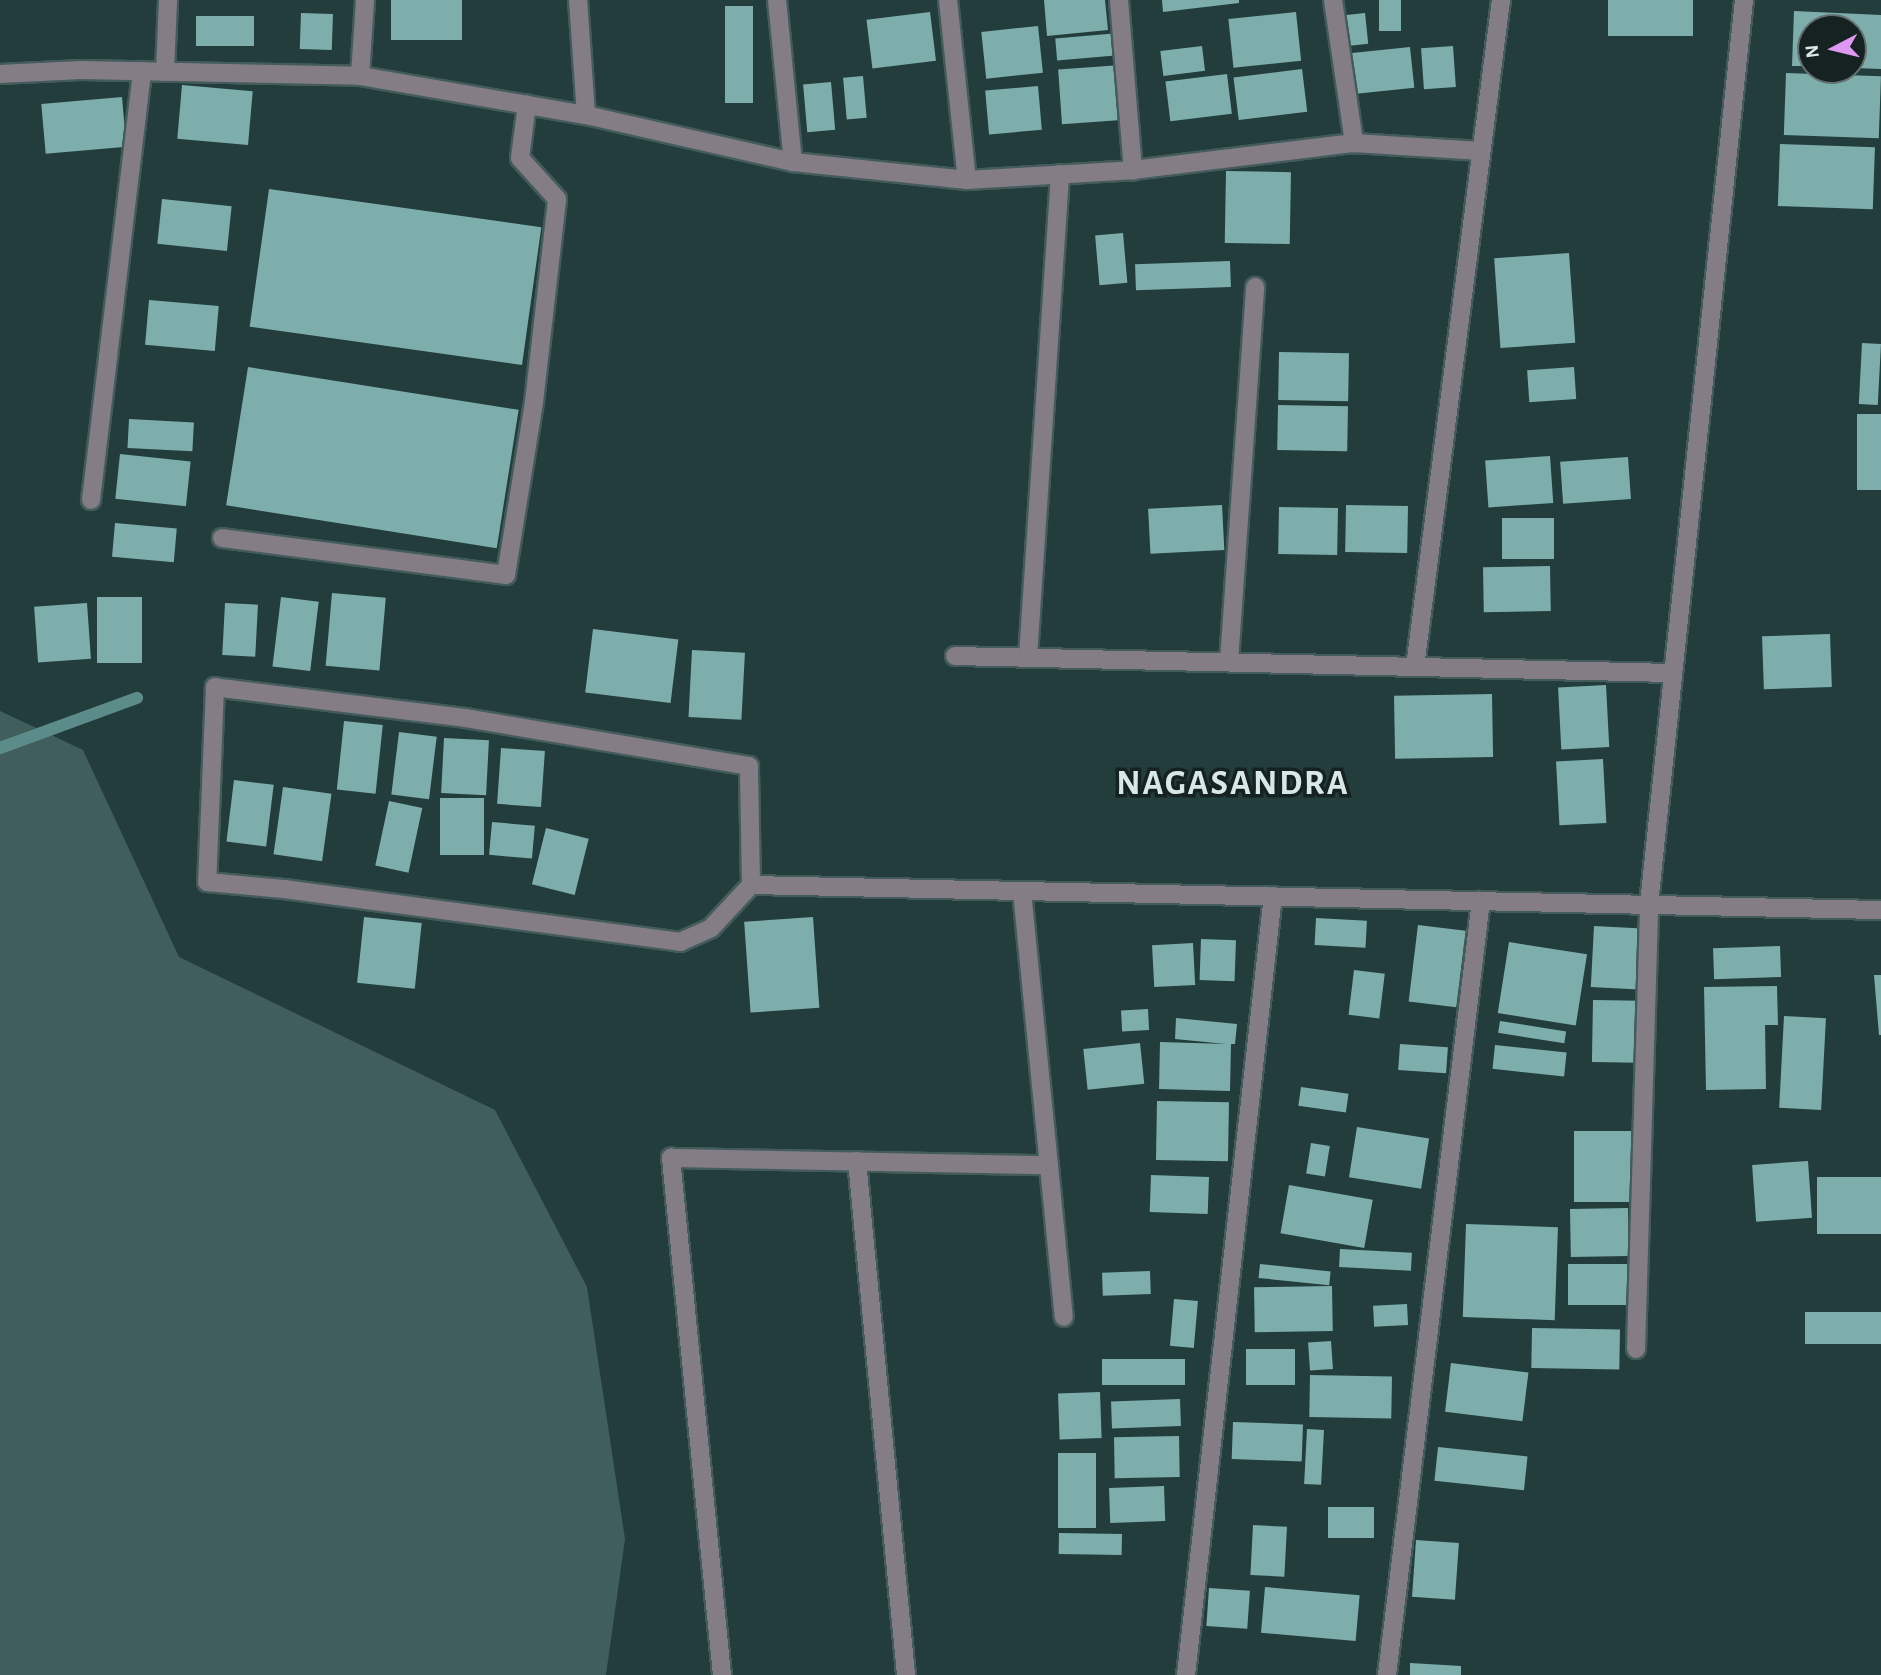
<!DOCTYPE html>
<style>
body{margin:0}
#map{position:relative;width:1881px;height:1675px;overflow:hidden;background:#223d3c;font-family:"Alegreya Sans",sans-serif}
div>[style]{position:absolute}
.green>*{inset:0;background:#405e5c}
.stream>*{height:12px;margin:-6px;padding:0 6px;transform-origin:6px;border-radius:6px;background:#5c8c8a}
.building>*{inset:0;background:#7daeac;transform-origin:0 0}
.roads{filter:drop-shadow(2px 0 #435c5b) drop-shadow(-2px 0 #435c5b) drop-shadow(0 2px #435c5b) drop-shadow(0 -2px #435c5b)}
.minor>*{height:18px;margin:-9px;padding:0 9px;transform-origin:9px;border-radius:9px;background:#847d86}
span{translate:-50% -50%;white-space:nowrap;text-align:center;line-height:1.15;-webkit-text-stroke:7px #162221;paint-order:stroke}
.district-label{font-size:35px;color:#d8e8e7;font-weight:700;letter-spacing:2px}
.north{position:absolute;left:1797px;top:14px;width:70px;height:70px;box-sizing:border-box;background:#162221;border:2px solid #647170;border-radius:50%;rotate:263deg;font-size:19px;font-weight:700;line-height:28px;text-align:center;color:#d8e8e7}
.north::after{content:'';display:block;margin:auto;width:24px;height:32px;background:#df98f1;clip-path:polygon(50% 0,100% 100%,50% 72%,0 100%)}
</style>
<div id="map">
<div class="green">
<i style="clip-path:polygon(0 711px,83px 750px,179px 957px,495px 1110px,587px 1287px,625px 1539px,606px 1675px,0 1675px)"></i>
</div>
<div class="stream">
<i style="left:0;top:748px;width:146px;rotate:-20.1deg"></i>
</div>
<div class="building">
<i style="left:391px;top:0;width:71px;height:40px"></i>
<i style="clip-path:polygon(1044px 0,1105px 0,1108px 30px,1047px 36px)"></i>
<i style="clip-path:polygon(1162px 0,1239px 0,1239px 3px,1163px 12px)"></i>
<i style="left:1379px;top:0;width:22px;height:31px"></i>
<i style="left:1608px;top:0;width:85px;height:36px"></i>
<i style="left:725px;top:6px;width:28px;height:97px"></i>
<i style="clip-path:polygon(1794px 11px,1881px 15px,1881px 69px,1853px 68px,1853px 28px,1811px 28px,1811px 66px,1792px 66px)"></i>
<i style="left:930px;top:12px;width:49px;height:64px;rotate:83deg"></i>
<i style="left:1296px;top:12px;width:49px;height:68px;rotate:84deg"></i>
<i style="left:301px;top:13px;width:32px;height:36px;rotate:2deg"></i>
<i style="left:1365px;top:13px;width:31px;height:28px;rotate:84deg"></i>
<i style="left:196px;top:16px;width:58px;height:30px"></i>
<i style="left:1038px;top:26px;width:47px;height:57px;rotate:84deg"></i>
<i style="left:1119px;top:33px;width:22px;height:64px;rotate:85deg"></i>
<i style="left:1202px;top:46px;width:25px;height:42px;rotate:83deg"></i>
<i style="left:1453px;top:46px;width:41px;height:32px;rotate:86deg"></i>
<i style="left:1410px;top:47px;width:41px;height:63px;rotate:84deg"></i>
<i style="left:1121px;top:65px;width:55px;height:63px;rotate:86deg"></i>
<i style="left:1302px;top:69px;width:43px;height:69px;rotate:83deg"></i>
<i style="left:1786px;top:73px;width:95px;height:62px;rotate:2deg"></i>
<i style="left:1227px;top:74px;width:40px;height:62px;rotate:83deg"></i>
<i style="left:863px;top:76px;width:42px;height:20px;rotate:85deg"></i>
<i style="left:831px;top:82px;width:48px;height:28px;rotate:85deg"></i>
<i style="left:182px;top:85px;width:71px;height:54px;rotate:5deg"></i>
<i style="left:1038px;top:86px;width:44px;height:53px;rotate:85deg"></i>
<i style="left:122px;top:97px;width:50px;height:81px;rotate:85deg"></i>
<i style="left:1780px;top:144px;width:95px;height:62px;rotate:2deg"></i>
<i style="left:1226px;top:171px;width:65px;height:72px;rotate:1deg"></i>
<i style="left:269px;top:189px;width:275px;height:139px;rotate:8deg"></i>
<i style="left:162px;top:199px;width:70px;height:45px;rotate:6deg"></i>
<i style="left:1123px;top:233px;width:50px;height:28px;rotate:85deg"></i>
<i style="left:1569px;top:253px;width:90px;height:75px;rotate:86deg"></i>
<i style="left:1230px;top:261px;width:26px;height:95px;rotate:88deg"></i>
<i style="left:149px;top:300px;width:70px;height:45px;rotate:5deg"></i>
<i style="left:1862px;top:343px;width:19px;height:61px;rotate:3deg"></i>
<i style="left:1279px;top:352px;width:70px;height:48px;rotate:1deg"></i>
<i style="left:248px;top:367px;width:274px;height:140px;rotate:9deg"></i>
<i style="left:1574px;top:367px;width:32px;height:47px;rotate:86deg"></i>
<i style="left:1278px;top:405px;width:70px;height:45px;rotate:1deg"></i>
<i style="left:1857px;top:414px;width:24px;height:76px"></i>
<i style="left:129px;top:419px;width:65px;height:29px;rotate:3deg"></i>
<i style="left:120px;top:454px;width:71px;height:45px;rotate:6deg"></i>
<i style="left:1550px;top:456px;width:47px;height:65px;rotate:86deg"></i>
<i style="left:1628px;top:457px;width:42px;height:68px;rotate:86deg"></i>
<i style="left:1222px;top:505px;width:45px;height:74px;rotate:87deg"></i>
<i style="left:1346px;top:505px;width:62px;height:47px;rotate:1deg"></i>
<i style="left:1279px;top:507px;width:59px;height:47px;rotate:1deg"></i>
<i style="left:1554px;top:518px;width:41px;height:52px;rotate:90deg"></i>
<i style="left:115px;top:523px;width:62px;height:34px;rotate:5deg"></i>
<i style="left:1550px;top:566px;width:45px;height:67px;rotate:89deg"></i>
<i style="left:332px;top:593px;width:54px;height:73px;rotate:5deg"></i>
<i style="left:97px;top:597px;width:45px;height:66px"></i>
<i style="left:281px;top:597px;width:38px;height:70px;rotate:7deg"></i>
<i style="left:87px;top:603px;width:56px;height:53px;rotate:86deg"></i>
<i style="left:225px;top:603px;width:33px;height:52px;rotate:3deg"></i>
<i style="left:593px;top:629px;width:86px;height:64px;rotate:7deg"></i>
<i style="left:1830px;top:634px;width:53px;height:68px;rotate:88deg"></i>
<i style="left:692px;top:650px;width:53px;height:67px;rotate:3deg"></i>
<i style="left:1606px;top:685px;width:62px;height:48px;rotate:87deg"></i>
<i style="left:1492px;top:694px;width:63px;height:98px;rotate:89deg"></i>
<i style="left:344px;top:721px;width:39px;height:69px;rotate:6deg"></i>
<i style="left:399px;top:732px;width:38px;height:63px;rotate:7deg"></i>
<i style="left:444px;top:738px;width:45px;height:55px;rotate:3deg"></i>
<i style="left:501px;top:748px;width:44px;height:56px;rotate:4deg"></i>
<i style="left:1603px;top:759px;width:64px;height:47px;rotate:87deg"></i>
<i style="left:234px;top:780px;width:40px;height:62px;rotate:7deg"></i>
<i style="left:283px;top:787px;width:49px;height:68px;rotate:8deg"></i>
<i style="left:484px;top:798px;width:57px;height:44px;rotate:90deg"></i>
<i style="left:389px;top:801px;width:34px;height:66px;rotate:12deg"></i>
<i style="left:492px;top:822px;width:43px;height:33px;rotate:5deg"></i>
<i style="left:546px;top:828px;width:44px;height:58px;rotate:14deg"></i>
<i style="left:364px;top:917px;width:58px;height:66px;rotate:6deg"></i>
<i style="left:813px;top:917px;width:91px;height:69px;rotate:86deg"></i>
<i style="left:1316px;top:918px;width:51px;height:27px;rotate:3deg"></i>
<i style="left:1418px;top:925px;width:48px;height:77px;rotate:7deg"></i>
<i style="left:1594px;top:926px;width:53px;height:61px;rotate:3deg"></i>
<i style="left:1201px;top:939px;width:35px;height:41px;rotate:2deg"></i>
<i style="left:1509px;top:942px;width:79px;height:72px;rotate:9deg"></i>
<i style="left:1193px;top:943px;width:42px;height:41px;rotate:87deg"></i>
<i style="left:1780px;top:946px;width:31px;height:67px;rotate:88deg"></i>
<i style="left:1354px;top:970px;width:31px;height:45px;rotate:7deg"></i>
<i style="clip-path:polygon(1874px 975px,1881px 975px,1881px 1035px,1879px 1035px)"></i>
<i style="clip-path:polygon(1777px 986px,1778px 1025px,1765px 1025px,1766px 1089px,1706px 1090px,1704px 987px)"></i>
<i style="left:1593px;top:1000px;width:48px;height:62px;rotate:1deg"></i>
<i style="left:1148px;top:1009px;width:21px;height:27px;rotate:87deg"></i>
<i style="left:1784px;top:1016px;width:42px;height:92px;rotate:3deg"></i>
<i style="clip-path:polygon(1176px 1018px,1237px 1024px,1235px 1044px,1231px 1044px,1230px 1091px,1159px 1089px,1160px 1042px,1226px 1044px,1175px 1039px)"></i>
<i style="left:1500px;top:1021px;width:67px;height:12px;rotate:9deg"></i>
<i style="left:1140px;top:1043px;width:41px;height:57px;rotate:84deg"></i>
<i style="left:1400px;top:1044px;width:48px;height:26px;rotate:4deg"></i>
<i style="left:1495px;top:1045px;width:72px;height:24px;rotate:6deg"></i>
<i style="left:1301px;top:1087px;width:48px;height:19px;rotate:8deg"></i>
<i style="left:1157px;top:1101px;width:72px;height:59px;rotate:1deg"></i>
<i style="left:1357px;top:1127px;width:73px;height:51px;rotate:9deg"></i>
<i style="left:1574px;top:1131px;width:58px;height:71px"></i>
<i style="left:1311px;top:1143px;width:19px;height:31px;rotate:9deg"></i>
<i style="left:1808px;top:1161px;width:57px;height:56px;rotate:86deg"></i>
<i style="left:1151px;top:1175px;width:58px;height:37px;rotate:2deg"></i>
<i style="left:1881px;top:1177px;width:57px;height:64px;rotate:90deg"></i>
<i style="left:1289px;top:1185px;width:85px;height:49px;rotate:10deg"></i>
<i style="left:1628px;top:1208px;width:48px;height:58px;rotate:89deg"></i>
<i style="left:1466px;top:1224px;width:92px;height:93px;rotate:2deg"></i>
<i style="left:1340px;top:1249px;width:72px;height:18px;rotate:3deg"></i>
<i style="left:1260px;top:1264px;width:71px;height:14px;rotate:6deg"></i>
<i style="left:1630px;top:1264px;width:41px;height:62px;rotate:90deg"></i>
<i style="left:1150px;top:1271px;width:23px;height:48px;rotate:88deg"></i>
<i style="left:1332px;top:1286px;width:45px;height:78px;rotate:89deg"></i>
<i style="left:1174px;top:1299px;width:24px;height:47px;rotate:5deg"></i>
<i style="left:1407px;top:1304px;width:21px;height:34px;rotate:87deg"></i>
<i style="left:1881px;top:1312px;width:32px;height:76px;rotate:90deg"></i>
<i style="left:1532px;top:1328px;width:88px;height:40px;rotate:1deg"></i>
<i style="left:1331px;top:1341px;width:28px;height:23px;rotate:86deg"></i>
<i style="left:1295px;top:1349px;width:36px;height:49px;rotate:90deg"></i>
<i style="left:1185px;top:1359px;width:26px;height:83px;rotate:90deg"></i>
<i style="left:1451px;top:1363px;width:78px;height:49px;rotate:7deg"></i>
<i style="left:1310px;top:1375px;width:82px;height:42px;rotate:1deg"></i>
<i style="left:1100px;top:1392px;width:46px;height:42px;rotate:88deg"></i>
<i style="left:1180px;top:1399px;width:27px;height:69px;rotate:88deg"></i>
<i style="left:1233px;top:1422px;width:70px;height:37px;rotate:2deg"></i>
<i style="left:1307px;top:1429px;width:17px;height:55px;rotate:3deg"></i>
<i style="left:1179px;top:1436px;width:41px;height:65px;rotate:89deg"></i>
<i style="left:1438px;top:1447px;width:90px;height:34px;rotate:6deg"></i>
<i style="left:1058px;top:1453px;width:38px;height:75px"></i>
<i style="left:1164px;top:1486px;width:35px;height:55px;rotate:88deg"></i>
<i style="left:1374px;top:1507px;width:31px;height:46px;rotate:90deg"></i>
<i style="left:1253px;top:1525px;width:34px;height:50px;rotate:3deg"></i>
<i style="left:1059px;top:1533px;width:63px;height:21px;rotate:1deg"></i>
<i style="left:1416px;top:1540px;width:43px;height:57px;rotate:4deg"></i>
<i style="left:1265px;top:1587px;width:95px;height:46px;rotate:5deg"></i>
<i style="left:1209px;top:1588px;width:41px;height:38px;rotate:4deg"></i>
<i style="clip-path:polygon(1410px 1663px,1461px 1666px,1461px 1675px,1410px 1675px)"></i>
</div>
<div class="roads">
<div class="minor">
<i style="left:578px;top:0;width:115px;rotate:86deg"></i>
<i style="left:586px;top:115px;width:212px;rotate:12.8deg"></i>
<i style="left:793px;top:162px;width:175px;rotate:5.9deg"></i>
<i style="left:967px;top:180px;width:166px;rotate:-3.4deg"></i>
<i style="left:1133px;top:170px;width:223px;rotate:-7deg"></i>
<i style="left:1354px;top:143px;width:127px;rotate:3.6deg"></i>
<i style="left:777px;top:0;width:163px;rotate:84.4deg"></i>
<i style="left:948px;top:0;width:181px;rotate:84deg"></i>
<i style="left:1119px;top:0;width:171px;rotate:85.3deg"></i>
<i style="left:1333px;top:0;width:145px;rotate:81.6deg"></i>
<i style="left:165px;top:72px;width:72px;rotate:-87.6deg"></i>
<i style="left:0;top:74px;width:81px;rotate:-2.8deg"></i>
<i style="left:81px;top:70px;width:279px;rotate:1.2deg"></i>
<i style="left:360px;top:76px;width:229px;rotate:9.8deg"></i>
<i style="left:360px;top:76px;width:76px;rotate:-86.2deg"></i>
<i style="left:91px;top:500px;width:432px;rotate:-83.2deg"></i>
<i style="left:222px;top:538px;width:286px;rotate:7.4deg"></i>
<i style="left:506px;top:575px;width:175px;rotate:-80.8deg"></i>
<i style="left:534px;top:402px;width:204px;rotate:-83.5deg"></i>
<i style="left:557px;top:199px;width:55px;rotate:-132.1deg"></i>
<i style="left:520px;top:158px;width:54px;rotate:-82.6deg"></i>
<i style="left:955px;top:656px;width:717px;rotate:1.36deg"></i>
<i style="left:1028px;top:657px;width:484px;rotate:-86.2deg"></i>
<i style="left:1229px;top:662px;width:376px;rotate:-86deg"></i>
<i style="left:1415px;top:667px;width:673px;rotate:-82.65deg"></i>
<i style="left:751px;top:885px;width:119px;rotate:-91deg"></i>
<i style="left:749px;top:766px;width:287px;rotate:-170.4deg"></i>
<i style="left:466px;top:718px;width:253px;rotate:-173deg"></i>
<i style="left:215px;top:687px;width:195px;rotate:92.3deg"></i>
<i style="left:207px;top:882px;width:77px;rotate:5.2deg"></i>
<i style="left:284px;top:889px;width:400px;rotate:7.6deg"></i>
<i style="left:680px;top:942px;width:34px;rotate:-24deg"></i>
<i style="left:711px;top:928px;width:59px;rotate:-47.1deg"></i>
<i style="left:751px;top:885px;width:1130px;rotate:1.27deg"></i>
<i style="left:1022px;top:891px;width:428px;rotate:84.4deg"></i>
<i style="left:857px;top:1161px;width:516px;rotate:84.55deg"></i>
<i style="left:1636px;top:1349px;width:445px;rotate:-88.3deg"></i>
<i style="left:1649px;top:904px;width:909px;rotate:-84deg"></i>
<i style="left:722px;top:1675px;width:520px;rotate:-95.63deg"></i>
<i style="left:671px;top:1158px;width:378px;rotate:1.1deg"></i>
<i style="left:1186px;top:1675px;width:784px;rotate:-83.63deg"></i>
<i style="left:1387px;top:1675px;width:780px;rotate:-83.08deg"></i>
</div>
</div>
<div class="district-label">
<span style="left:1233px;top:784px">NAGASANDRA</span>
</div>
<div class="north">N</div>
</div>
